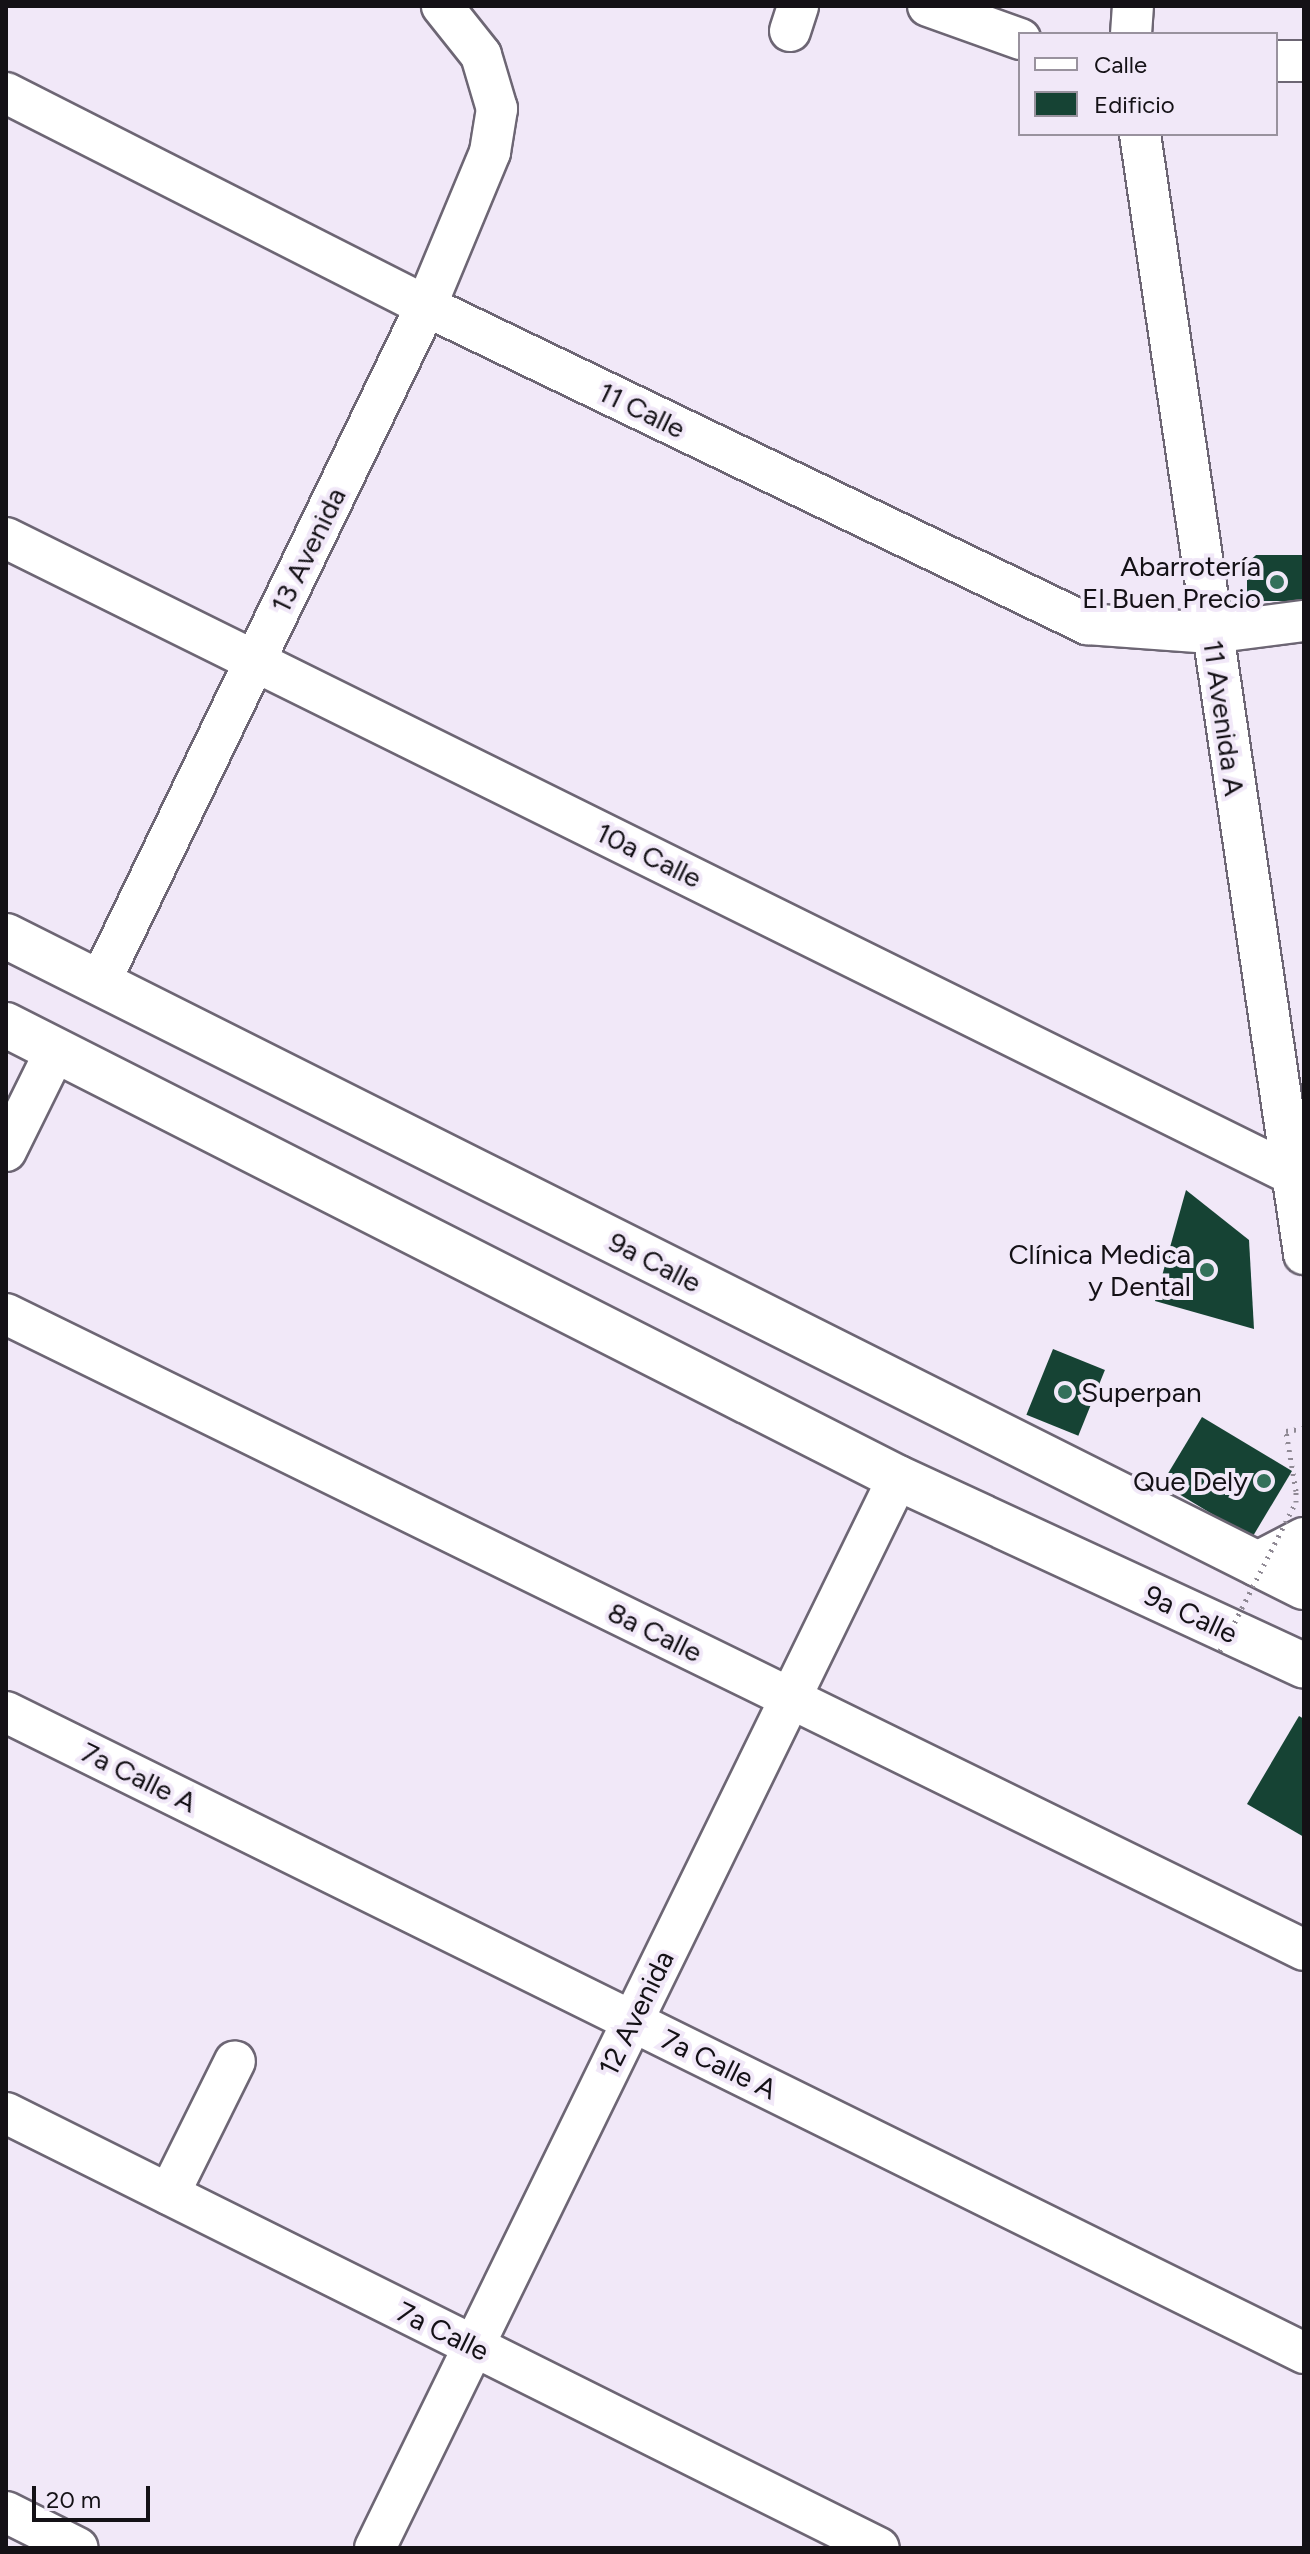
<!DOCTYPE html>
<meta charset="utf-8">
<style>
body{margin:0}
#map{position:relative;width:1310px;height:2554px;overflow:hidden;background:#f1e8f8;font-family:Figtree,sans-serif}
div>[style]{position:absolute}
.building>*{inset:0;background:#164334;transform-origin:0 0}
.path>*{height:5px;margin-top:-2.5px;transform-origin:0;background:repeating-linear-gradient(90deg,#8f8994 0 2px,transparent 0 8px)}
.roads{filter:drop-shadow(2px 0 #6d6674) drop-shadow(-2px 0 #6d6674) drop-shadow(0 2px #6d6674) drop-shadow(0 -2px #6d6674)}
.minor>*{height:40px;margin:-20px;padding:0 20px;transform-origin:20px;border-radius:20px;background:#fff}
.major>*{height:44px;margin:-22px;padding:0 22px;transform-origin:22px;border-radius:22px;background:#fff}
.path-bridge>*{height:5px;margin-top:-2.5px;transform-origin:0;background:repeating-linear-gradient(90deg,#8f8994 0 2px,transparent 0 8px)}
.dots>*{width:22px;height:22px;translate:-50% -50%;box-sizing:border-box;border:4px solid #f1e8f8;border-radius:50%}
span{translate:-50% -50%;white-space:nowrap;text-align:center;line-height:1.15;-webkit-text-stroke:8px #f1e8f8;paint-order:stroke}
.street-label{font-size:28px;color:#141116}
.poi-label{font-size:28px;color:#141116}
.right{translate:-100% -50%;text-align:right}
.left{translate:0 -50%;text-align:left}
.frame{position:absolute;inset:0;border:8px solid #141116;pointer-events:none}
.legend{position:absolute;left:1018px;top:32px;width:260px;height:104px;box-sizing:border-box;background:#f1e8f8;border:2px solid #99929e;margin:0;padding:10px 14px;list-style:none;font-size:24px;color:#141116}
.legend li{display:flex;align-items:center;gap:16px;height:40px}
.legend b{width:40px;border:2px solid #99929e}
.scale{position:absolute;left:32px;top:2486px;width:118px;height:36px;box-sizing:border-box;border:4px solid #141116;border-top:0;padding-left:10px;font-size:24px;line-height:28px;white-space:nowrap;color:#141116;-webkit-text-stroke:6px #f1e8f8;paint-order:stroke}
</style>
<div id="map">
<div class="building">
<i style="left:1304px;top:555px;width:46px;height:57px;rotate:90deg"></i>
<i style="clip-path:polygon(1186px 1190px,1249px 1240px,1254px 1329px,1155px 1301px)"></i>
<i style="left:1053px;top:1349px;width:56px;height:71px;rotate:22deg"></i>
<i style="left:1202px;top:1417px;width:105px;height:78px;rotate:31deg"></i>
<i style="clip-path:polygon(1299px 1716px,1304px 1719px,1304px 1837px,1247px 1804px)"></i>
</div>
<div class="path">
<i style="left:1296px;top:1491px;width:61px;rotate:-99.5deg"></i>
<i style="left:1286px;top:1431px;width:18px;rotate:-9deg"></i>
</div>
<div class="roads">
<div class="minor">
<i style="left:928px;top:6px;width:98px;rotate:19.7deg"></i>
<i style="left:790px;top:31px;width:26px;rotate:-72deg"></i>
<i style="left:1131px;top:34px;width:28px;rotate:-86deg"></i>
<i style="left:1276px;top:61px;width:28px"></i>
<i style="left:6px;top:93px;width:471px;rotate:26.9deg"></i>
<i style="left:426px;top:306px;width:734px;rotate:25.69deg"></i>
<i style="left:1087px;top:624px;width:124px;rotate:4.2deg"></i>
<i style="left:1211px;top:633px;width:94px;rotate:-7.4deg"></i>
<i style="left:1140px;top:134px;width:1132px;rotate:81.67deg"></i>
<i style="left:6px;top:538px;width:1434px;rotate:26.33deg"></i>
<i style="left:99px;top:984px;width:753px;rotate:-64.25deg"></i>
<i style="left:426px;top:306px;width:167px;rotate:-67.4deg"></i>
<i style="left:490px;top:152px;width:44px;rotate:-80.8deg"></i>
<i style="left:497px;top:109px;width:56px;rotate:-106.5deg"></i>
<i style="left:481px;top:55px;width:63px;rotate:-128.5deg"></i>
<i style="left:6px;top:1151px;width:113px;rotate:-63.7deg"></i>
<i style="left:6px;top:1314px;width:1445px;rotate:26.1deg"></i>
<i style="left:6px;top:1712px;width:1448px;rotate:26.28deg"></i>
<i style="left:6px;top:2113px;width:975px;rotate:26.49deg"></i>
<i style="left:169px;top:2194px;width:148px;rotate:-63.6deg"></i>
<i style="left:6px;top:2512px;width:80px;rotate:26.6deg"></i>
<i style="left:375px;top:2548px;width:1191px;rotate:-63.95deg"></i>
</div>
<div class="major">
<i style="left:6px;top:936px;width:1452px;rotate:26.64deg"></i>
<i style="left:6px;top:1025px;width:1000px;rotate:26.92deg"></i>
<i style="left:898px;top:1478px;width:447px;rotate:24.8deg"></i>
<i style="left:1258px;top:1564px;width:52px;rotate:-27.6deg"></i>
</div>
</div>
<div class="path-bridge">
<i style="left:1220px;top:1651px;width:167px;rotate:-63deg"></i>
<i style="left:1296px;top:1502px;width:11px;rotate:-90deg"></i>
</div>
<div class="dots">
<i style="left:1277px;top:582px;background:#34705a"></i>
<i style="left:1207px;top:1270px;background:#34705a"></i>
<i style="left:1065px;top:1392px;background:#34705a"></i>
<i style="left:1264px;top:1481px;background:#34705a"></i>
</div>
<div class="street-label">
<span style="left:642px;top:410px;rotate:26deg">11 Calle</span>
<span style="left:308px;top:550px;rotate:-64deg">13 Avenida</span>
<span style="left:1224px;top:718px;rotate:82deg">11 Avenida A</span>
<span style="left:649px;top:855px;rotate:26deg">10a Calle</span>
<span style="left:655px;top:1262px;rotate:27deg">9a Calle</span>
<span style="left:1191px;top:1614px;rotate:25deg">9a Calle</span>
<span style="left:655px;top:1632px;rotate:26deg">8a Calle</span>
<span style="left:139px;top:1777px;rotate:26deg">7a Calle A</span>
<span style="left:636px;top:2013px;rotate:-64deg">12 Avenida</span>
<span style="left:719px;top:2064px;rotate:26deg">7a Calle A</span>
<span style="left:443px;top:2331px;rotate:26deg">7a Calle</span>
</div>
<div class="poi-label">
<span class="right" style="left:1261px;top:582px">Abarrotería<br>El Buen Precio</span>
<span class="right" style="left:1191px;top:1270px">Clínica Medica<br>y Dental</span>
<span class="left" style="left:1081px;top:1392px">Superpan</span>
<span class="right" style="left:1248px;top:1481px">Que Dely</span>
</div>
<div class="frame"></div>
<ul class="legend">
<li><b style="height:10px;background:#fff"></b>Calle</li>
<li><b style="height:22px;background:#164334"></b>Edificio</li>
</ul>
<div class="scale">20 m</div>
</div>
